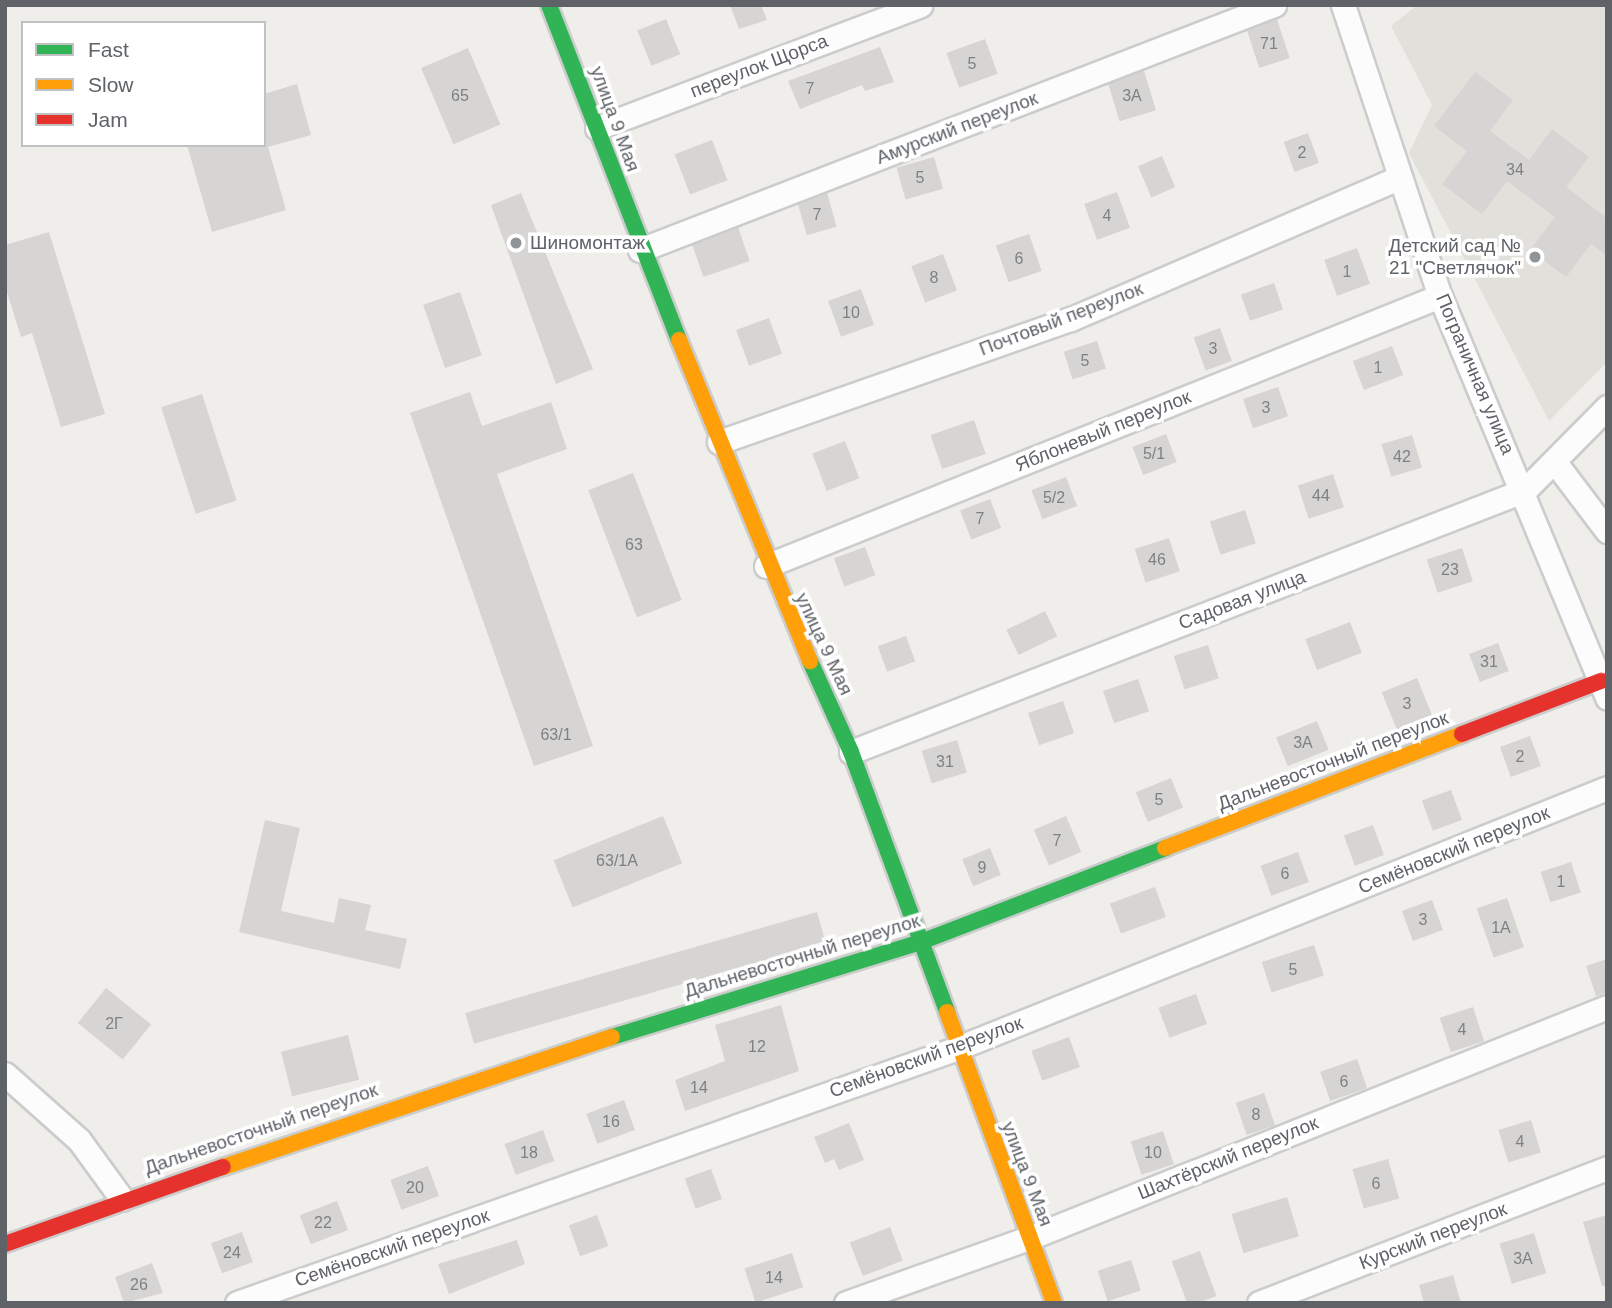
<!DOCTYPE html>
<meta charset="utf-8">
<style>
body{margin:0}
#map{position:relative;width:1612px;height:1308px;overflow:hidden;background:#efeeea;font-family:Arial,sans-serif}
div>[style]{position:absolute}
.education>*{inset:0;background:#e2e0da}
.building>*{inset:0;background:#d6d5d3;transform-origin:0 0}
.roads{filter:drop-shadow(2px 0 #cbcccc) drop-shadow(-2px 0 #cbcccc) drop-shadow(0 2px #cbcccc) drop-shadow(0 -2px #cbcccc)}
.street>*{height:23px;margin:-11.5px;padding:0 11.5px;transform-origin:11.5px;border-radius:11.5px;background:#fdfcfc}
.fast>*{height:16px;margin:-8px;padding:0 8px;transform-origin:8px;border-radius:8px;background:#30b455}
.slow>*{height:16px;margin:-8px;padding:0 8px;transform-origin:8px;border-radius:8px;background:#ff9f0a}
.jam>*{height:16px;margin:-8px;padding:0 8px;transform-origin:8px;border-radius:8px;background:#e5322d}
.dots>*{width:19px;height:19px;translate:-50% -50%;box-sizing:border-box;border:4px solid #fff;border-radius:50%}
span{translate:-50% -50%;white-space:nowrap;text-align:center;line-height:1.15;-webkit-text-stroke:7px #fff;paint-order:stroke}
.number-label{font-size:16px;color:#7e8184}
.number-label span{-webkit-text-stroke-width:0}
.street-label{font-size:19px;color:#5f6368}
.poi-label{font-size:19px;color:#5f6368}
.left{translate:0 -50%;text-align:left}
.right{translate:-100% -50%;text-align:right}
.frame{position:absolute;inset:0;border:7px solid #5f6368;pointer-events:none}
.legend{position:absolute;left:21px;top:21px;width:245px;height:126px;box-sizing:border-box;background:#fff;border:2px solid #bfc1c3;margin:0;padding:9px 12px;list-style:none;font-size:21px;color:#5f6368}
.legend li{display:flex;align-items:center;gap:14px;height:35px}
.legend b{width:35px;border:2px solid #bfc1c3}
</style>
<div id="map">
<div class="education">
<i style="clip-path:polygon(1417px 5px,1607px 5px,1607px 362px,1549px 421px,1409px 153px,1432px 105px,1391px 26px)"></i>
</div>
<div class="building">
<i style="clip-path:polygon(730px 5px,761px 5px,767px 20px,739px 29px)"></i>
<i style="left:666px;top:19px;width:38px;height:31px;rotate:68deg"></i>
<i style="left:1277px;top:19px;width:41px;height:32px;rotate:72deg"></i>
<i style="left:985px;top:39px;width:37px;height:41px;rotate:70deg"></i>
<i style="clip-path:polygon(880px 47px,894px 82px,865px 91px,862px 85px,800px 109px,788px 81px)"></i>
<i style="left:468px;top:48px;width:83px;height:51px;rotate:67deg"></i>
<i style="left:1144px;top:71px;width:41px;height:38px;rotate:73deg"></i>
<i style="clip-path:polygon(1475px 72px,1513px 100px,1490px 131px,1529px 160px,1552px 129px,1589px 157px,1566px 187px,1607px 218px,1607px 256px,1591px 244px,1566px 277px,1530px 250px,1555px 217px,1507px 181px,1482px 214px,1442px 184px,1467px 151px,1434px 126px)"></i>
<i style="clip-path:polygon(297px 84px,311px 135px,268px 147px,286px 210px,212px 232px,187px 145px,264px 145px,264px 94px)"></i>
<i style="left:1308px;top:133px;width:32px;height:26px;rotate:70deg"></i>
<i style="left:712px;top:140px;width:43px;height:40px;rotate:69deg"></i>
<i style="left:1162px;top:156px;width:34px;height:26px;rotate:67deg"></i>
<i style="left:934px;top:157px;width:33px;height:39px;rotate:74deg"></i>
<i style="left:1117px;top:192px;width:38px;height:35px;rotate:70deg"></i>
<i style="clip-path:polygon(521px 193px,593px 369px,556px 384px,491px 205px)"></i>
<i style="left:827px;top:193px;width:35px;height:31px;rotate:74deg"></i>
<i style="left:738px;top:227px;width:36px;height:49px;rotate:71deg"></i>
<i style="clip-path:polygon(49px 232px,105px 414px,61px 427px,32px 333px,21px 337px,5px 286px,5px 245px)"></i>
<i style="left:1029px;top:234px;width:39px;height:35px;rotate:71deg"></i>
<i style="left:1357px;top:248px;width:38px;height:35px;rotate:70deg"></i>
<i style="left:943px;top:254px;width:39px;height:34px;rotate:69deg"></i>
<i style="left:1274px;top:283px;width:28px;height:35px;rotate:71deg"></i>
<i style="left:861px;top:289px;width:38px;height:35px;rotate:70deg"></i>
<i style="left:460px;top:292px;width:67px;height:39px;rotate:71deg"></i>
<i style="left:769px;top:318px;width:38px;height:35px;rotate:70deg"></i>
<i style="left:1220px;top:328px;width:35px;height:28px;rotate:70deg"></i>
<i style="left:1097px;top:341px;width:29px;height:35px;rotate:72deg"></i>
<i style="left:1392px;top:346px;width:31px;height:42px;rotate:69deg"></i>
<i style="left:1278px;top:387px;width:31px;height:37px;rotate:71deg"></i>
<i style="clip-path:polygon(470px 392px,482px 426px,551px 402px,567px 449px,497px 474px,593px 746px,534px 766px,410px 413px)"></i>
<i style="left:202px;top:394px;width:112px;height:43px;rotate:72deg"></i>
<i style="left:974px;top:420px;width:36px;height:46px;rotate:71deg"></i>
<i style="left:1166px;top:434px;width:30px;height:36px;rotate:69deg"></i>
<i style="left:1412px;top:435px;width:34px;height:32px;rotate:73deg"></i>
<i style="left:845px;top:441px;width:40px;height:35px;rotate:69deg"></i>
<i style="left:633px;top:473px;width:136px;height:48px;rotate:69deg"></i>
<i style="left:1333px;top:474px;width:35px;height:37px;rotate:72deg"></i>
<i style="left:1066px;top:477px;width:31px;height:37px;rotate:69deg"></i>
<i style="left:990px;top:499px;width:31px;height:32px;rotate:69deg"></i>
<i style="left:1245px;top:510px;width:35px;height:37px;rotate:72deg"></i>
<i style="left:1169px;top:538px;width:35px;height:36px;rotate:72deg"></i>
<i style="left:865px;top:547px;width:30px;height:33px;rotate:70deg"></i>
<i style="left:1462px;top:548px;width:35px;height:37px;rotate:72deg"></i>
<i style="left:1045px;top:611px;width:28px;height:43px;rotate:64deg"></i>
<i style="left:1350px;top:622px;width:33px;height:48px;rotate:69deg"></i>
<i style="left:906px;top:636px;width:27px;height:30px;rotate:70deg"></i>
<i style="left:1498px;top:643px;width:30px;height:31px;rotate:69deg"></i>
<i style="left:1208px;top:645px;width:35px;height:36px;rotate:72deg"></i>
<i style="left:1417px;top:678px;width:40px;height:38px;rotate:68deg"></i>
<i style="left:1138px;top:679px;width:34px;height:37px;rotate:71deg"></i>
<i style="left:1063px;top:701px;width:34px;height:37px;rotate:71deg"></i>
<i style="left:1317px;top:721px;width:31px;height:44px;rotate:68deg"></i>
<i style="left:1530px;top:736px;width:32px;height:32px;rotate:70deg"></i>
<i style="left:957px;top:740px;width:34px;height:37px;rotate:73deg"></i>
<i style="left:1171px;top:778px;width:32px;height:38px;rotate:68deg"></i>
<i style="left:1451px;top:790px;width:32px;height:31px;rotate:70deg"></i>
<i style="left:663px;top:816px;width:51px;height:118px;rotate:68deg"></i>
<i style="left:1066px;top:816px;width:39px;height:35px;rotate:67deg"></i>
<i style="clip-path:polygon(265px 820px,300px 828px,281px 911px,334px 923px,339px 898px,371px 905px,365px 930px,407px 939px,400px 969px,239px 932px)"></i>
<i style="left:1373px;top:825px;width:32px;height:31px;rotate:70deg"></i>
<i style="left:990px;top:848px;width:29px;height:30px;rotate:68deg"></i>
<i style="left:1298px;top:852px;width:32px;height:40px;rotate:70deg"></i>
<i style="left:1571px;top:862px;width:32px;height:32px;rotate:72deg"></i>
<i style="left:1155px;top:887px;width:32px;height:48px;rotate:70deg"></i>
<i style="left:1507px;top:898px;width:52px;height:32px;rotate:71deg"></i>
<i style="left:1432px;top:900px;width:32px;height:32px;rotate:70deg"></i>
<i style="left:817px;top:912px;width:32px;height:366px;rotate:74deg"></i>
<i style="left:1314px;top:945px;width:32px;height:55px;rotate:72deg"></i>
<i style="clip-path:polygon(1607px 959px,1607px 993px,1596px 996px,1586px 966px)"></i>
<i style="left:106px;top:988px;width:58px;height:45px;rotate:39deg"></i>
<i style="left:1196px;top:994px;width:32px;height:40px;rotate:70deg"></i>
<i style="clip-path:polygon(781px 1005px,799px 1071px,685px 1111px,675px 1080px,725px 1061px,715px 1025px)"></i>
<i style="left:1473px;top:1007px;width:36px;height:35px;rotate:72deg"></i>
<i style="left:348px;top:1035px;width:46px;height:69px;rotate:76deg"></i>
<i style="left:1069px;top:1037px;width:32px;height:40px;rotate:70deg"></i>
<i style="left:1357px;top:1059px;width:31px;height:39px;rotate:71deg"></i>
<i style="left:1264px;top:1093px;width:34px;height:30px;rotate:71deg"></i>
<i style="left:624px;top:1100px;width:32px;height:40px;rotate:70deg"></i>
<i style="left:1531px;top:1120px;width:34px;height:34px;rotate:73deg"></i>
<i style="clip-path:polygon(849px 1123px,864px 1160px,839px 1170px,834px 1159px,825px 1163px,814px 1137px)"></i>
<i style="left:543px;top:1130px;width:33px;height:41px;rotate:70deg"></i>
<i style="left:1163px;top:1131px;width:35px;height:34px;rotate:72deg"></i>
<i style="left:1388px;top:1159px;width:41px;height:37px;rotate:74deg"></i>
<i style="left:428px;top:1166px;width:32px;height:40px;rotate:70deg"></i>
<i style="left:711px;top:1169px;width:32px;height:28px;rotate:70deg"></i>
<i style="left:1287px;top:1197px;width:41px;height:58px;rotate:73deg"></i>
<i style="left:337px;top:1201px;width:31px;height:40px;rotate:69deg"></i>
<i style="left:597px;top:1215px;width:33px;height:30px;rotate:70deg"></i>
<i style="clip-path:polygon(1607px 1215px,1607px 1286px,1602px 1286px,1583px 1222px)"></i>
<i style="left:890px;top:1227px;width:36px;height:43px;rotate:69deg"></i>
<i style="left:242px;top:1232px;width:32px;height:33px;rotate:70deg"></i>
<i style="left:1534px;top:1233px;width:42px;height:36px;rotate:73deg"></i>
<i style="clip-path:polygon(517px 1240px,525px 1264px,449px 1294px,438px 1264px)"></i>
<i style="left:1200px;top:1251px;width:48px;height:30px;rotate:70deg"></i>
<i style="left:792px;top:1253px;width:36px;height:50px;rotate:72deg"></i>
<i style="left:1131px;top:1260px;width:32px;height:35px;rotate:72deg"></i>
<i style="clip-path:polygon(152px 1263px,163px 1293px,124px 1303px,115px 1277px)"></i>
<i style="clip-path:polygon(1453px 1275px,1461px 1303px,1424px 1303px,1419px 1285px)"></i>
</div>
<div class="roads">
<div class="street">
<i style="left:1343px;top:5px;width:307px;rotate:71.6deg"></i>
<i style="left:1440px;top:296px;width:435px;rotate:67.4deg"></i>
<i style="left:597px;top:128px;width:346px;rotate:-20.8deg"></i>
<i style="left:640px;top:250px;width:680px;rotate:-21.13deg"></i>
<i style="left:719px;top:442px;width:373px;rotate:-19.3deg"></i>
<i style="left:1071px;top:319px;width:354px;rotate:-23.3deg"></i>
<i style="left:1554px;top:461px;width:88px;rotate:52.9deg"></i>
<i style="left:766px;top:566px;width:726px;rotate:-21.83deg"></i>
<i style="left:851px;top:752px;width:723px;rotate:-21.24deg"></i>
<i style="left:1525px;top:490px;width:117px;rotate:-45.3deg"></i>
<i style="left:5px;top:1074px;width:99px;rotate:41.7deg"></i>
<i style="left:79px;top:1140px;width:73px;rotate:53.9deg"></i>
<i style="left:237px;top:1303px;width:762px;rotate:-19.48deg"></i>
<i style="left:955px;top:1049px;width:702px;rotate:-21.82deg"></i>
<i style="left:846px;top:1303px;width:194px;rotate:-19.6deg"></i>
<i style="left:1029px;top:1238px;width:622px;rotate:-21.78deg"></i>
<i style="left:1259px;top:1303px;width:373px;rotate:-21.2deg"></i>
</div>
<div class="fast">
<i style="left:549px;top:5px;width:359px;rotate:68.8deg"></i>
<i style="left:810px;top:661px;width:100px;rotate:65.7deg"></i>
<i style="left:851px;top:752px;width:277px;rotate:69.7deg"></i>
<i style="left:612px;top:1037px;width:320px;rotate:-17.1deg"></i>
<i style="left:918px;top:943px;width:265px;rotate:-21deg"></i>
</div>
<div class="slow">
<i style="left:679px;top:340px;width:347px;rotate:67.8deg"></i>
<i style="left:1165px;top:848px;width:318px;rotate:-21deg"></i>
<i style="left:947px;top:1012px;width:310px;rotate:69.8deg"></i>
<i style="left:223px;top:1167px;width:410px;rotate:-18.5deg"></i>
</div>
<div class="jam">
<i style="left:1462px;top:734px;width:149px;rotate:-20.9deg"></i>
<i style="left:5px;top:1244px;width:231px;rotate:-19.5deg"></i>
</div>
</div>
<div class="dots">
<i style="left:516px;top:243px;background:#919496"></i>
<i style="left:1535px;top:257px;background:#919496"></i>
</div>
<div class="number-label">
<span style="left:1269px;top:44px">71</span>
<span style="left:972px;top:64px">5</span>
<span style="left:810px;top:89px">7</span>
<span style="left:460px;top:96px">65</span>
<span style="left:1132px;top:96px">3А</span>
<span style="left:1302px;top:153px">2</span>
<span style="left:1515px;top:170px">34</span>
<span style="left:920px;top:178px">5</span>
<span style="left:817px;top:215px">7</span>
<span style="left:1107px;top:216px">4</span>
<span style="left:1019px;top:259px">6</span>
<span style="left:1347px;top:272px">1</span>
<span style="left:934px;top:278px">8</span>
<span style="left:851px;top:313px">10</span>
<span style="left:1213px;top:349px">3</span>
<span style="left:1085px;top:361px">5</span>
<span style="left:1378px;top:368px">1</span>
<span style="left:1266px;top:408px">3</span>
<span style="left:1154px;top:454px">5/1</span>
<span style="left:1402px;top:457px">42</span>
<span style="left:1321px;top:496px">44</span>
<span style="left:1054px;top:498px">5/2</span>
<span style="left:980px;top:519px">7</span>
<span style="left:634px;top:545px">63</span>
<span style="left:1157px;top:560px">46</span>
<span style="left:1450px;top:570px">23</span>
<span style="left:1489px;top:662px">31</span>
<span style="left:1407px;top:704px">3</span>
<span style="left:556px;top:735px">63/1</span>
<span style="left:1303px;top:743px">3А</span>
<span style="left:1520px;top:757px">2</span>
<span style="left:945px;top:762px">31</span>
<span style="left:1159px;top:800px">5</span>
<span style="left:1057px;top:841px">7</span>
<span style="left:617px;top:861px">63/1А</span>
<span style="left:982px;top:868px">9</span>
<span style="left:1285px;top:874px">6</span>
<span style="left:1561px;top:882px">1</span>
<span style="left:1423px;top:920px">3</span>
<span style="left:1501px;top:928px">1А</span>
<span style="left:1293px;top:970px">5</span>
<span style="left:114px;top:1024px">2Г</span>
<span style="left:1462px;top:1030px">4</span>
<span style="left:757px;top:1047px">12</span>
<span style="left:1344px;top:1082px">6</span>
<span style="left:699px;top:1088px">14</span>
<span style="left:1256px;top:1115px">8</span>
<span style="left:611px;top:1122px">16</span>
<span style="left:1520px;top:1142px">4</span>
<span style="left:529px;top:1153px">18</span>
<span style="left:1153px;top:1153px">10</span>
<span style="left:1376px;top:1184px">6</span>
<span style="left:415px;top:1188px">20</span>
<span style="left:323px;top:1223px">22</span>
<span style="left:232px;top:1253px">24</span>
<span style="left:1523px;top:1259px">3А</span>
<span style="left:774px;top:1278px">14</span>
<span style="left:139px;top:1285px">26</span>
</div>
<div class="street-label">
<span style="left:759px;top:66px;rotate:-21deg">переулок Щорса</span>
<span style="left:615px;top:119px;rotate:70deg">улица 9 Мая</span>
<span style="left:957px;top:128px;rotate:-21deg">Амурский переулок</span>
<span style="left:1061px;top:319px;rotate:-21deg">Почтовый переулок</span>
<span style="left:1475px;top:374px;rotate:67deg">Пограничная улица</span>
<span style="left:1103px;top:431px;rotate:-22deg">Яблоневый переулок</span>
<span style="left:1242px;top:600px;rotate:-21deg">Садовая улица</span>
<span style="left:824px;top:644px;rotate:65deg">улица 9 Мая</span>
<span style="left:1333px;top:761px;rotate:-21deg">Дальневосточный переулок</span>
<span style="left:1454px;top:850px;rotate:-22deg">Семёновский переулок</span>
<span style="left:802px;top:956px;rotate:-17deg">Дальневосточный переулок</span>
<span style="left:926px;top:1057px;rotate:-20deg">Семёновский переулок</span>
<span style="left:261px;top:1129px;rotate:-19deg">Дальневосточный переулок</span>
<span style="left:1228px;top:1158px;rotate:-22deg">Шахтёрский переулок</span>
<span style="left:1027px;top:1174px;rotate:69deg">улица 9 Мая</span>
<span style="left:1433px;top:1236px;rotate:-21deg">Курский переулок</span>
<span style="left:392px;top:1248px;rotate:-19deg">Семёновский переулок</span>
</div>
<div class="poi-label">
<span class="left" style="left:530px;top:243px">Шиномонтаж</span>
<span class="right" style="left:1521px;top:257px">Детский сад №<br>21 "Светлячок"</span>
</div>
<div class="frame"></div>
<ul class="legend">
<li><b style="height:9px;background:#30b455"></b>Fast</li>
<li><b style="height:9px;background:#ff9f0a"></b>Slow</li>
<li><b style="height:9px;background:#e5322d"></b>Jam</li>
</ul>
</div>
